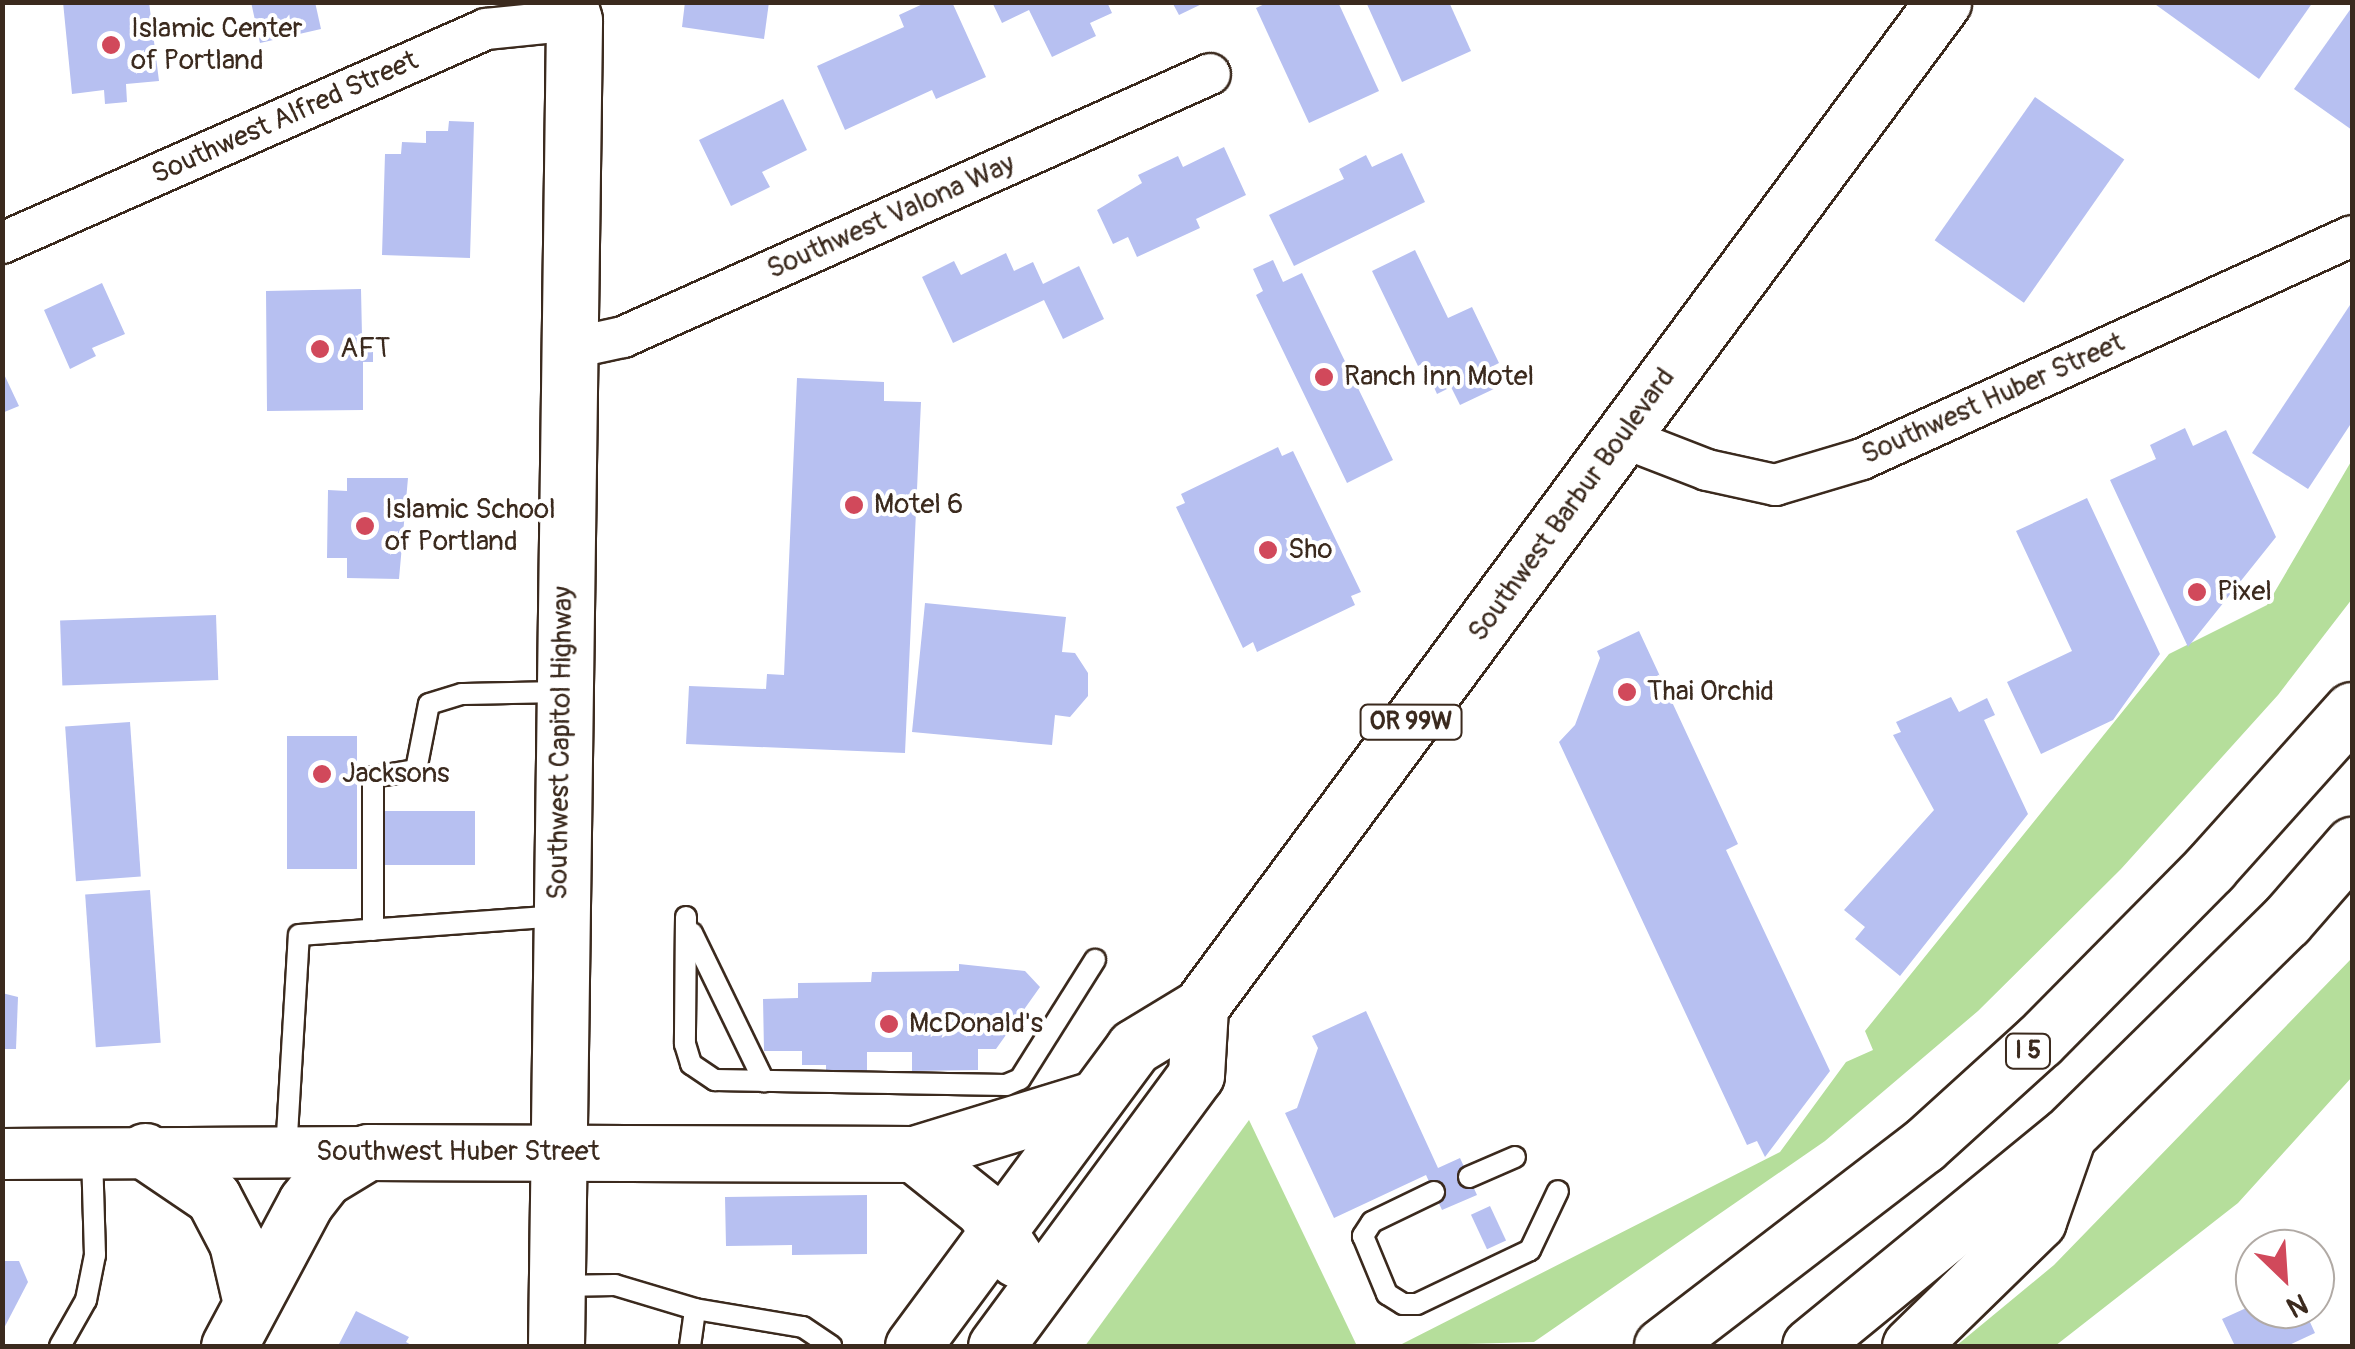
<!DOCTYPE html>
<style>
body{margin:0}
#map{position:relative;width:2355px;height:1349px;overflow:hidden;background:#fff;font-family:Pangolin,sans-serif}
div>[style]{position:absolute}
.green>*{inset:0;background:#b5de9b}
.building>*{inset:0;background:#b7c0f1;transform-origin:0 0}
.roads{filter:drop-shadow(2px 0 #3b2a1e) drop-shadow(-2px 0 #3b2a1e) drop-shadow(0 2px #3b2a1e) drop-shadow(0 -2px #3b2a1e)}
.service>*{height:20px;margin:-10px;padding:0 10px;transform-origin:10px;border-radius:10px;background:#fff}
.minor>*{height:40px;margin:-20px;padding:0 20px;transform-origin:20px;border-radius:20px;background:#fff}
.tertiary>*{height:50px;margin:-25px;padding:0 25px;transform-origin:25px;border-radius:25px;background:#fff}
.secondary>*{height:55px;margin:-27.5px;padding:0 27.5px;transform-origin:27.5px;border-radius:27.5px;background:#fff}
.primary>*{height:55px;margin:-27.5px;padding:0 27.5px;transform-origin:27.5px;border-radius:27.5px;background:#fff}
.motorway>*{height:55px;margin:-27.5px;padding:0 27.5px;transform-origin:27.5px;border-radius:27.5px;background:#fff}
.dots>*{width:28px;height:28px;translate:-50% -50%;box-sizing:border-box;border:5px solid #fff;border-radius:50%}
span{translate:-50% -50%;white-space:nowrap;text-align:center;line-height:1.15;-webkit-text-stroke:8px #fff;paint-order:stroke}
.shield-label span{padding:2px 8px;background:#fff;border:2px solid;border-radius:8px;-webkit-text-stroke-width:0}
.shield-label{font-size:25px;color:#3b2a1e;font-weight:700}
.poi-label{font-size:28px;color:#3b2a1e}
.left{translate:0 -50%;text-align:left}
.street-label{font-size:28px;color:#3b2a1e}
.frame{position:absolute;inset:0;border:5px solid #3b2a1e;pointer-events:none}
.north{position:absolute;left:2235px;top:1229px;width:100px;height:100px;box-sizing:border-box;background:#fff;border:2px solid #b1aaa5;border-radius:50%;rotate:155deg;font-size:28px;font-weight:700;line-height:40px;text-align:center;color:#3b2a1e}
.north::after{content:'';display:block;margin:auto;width:35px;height:45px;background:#d1495b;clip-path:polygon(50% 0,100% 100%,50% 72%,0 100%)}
</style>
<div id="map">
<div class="green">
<i style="clip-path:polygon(2352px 460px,2352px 599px,2278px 695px,2121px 869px,1978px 1011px,1825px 1141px,1534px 1342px,1398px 1346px,1780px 1152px,1846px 1062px,1873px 1050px,1865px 1031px,2169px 654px,2267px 605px)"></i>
<i style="clip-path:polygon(2352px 958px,2352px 1077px,2238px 1203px,2055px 1346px,1956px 1346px,2054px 1265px)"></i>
<i style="clip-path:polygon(1249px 1120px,1357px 1346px,1085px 1346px)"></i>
</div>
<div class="building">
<i style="clip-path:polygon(63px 2px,149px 2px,159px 81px,126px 84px,127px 102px,105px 104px,104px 90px,72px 94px)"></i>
<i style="clip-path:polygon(251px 2px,315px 2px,321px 29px,260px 43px)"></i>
<i style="clip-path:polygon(685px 2px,769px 2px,764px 39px,682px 27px)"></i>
<i style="clip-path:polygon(927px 2px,952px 2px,986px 77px,936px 99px,932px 90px,845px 130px,817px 66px,904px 27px,899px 15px)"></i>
<i style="clip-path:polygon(992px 2px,1107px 2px,1112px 13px,1090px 23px,1096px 36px,1052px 57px,1029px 10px,1002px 23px)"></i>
<i style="clip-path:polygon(1172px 2px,1206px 2px,1179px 15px)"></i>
<i style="clip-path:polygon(1269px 2px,1338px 2px,1379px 91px,1309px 123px,1256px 8px)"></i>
<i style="clip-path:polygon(1366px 2px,1449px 2px,1471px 51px,1402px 82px)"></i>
<i style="clip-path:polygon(2152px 2px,2313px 2px,2259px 79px)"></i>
<i style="clip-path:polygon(2352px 7px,2352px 130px,2294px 89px)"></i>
<i style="left:2035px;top:97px;width:109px;height:175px;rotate:35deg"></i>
<i style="clip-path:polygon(783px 99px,807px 150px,762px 172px,770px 187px,731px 206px,699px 140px)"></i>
<i style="clip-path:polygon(449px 121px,474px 122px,470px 258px,382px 255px,385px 154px,401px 154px,402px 142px,426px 143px,426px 131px,448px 131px)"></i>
<i style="clip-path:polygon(1224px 147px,1246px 195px,1196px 219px,1200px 228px,1137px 257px,1128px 237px,1113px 244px,1097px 210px,1142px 183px,1138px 175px,1178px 156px,1183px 167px)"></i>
<i style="clip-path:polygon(1402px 153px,1425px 202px,1294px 266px,1269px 215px,1344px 179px,1339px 169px,1366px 155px,1372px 167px)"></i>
<i style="clip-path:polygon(1415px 250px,1448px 318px,1472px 307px,1499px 363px,1489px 368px,1498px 387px,1460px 405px,1451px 387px,1437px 394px,1423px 363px,1418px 366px,1372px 271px)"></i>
<i style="clip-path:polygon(1006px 253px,1014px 271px,1033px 262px,1043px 284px,1079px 266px,1104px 319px,1063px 339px,1044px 300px,953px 343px,922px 277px,954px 261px,961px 275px)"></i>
<i style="clip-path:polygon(1273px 260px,1283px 282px,1302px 273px,1393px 460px,1347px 483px,1256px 295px,1263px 291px,1253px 269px)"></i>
<i style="clip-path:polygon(102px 283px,125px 334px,92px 348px,96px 356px,70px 369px,44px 310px)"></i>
<i style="clip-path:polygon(361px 289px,362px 336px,373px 336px,373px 362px,363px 362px,363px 410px,267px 411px,266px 291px)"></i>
<i style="clip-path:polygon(2352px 302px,2352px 422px,2308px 489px,2252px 453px)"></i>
<i style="clip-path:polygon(2px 370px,19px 406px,2px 413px)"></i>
<i style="clip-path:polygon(797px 378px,884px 382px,884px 401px,921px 402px,905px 753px,686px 744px,689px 686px,766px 689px,767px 674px,784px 675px)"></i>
<i style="clip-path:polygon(2185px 428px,2193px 446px,2226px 430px,2276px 537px,2188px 647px,2110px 480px,2156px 459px,2150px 445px)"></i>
<i style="clip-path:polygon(1278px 447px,1282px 456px,1293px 451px,1361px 592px,1351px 596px,1355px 605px,1257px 652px,1253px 642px,1243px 648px,1176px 507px,1185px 503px,1181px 494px)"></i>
<i style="clip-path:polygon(347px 478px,408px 478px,399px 579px,347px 578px,347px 558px,327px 558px,328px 490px,347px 491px)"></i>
<i style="clip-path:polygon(2087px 498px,2160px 654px,2113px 720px,2041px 754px,2007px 682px,2072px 651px,2016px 531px)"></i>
<i style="clip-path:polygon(925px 603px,1066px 617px,1062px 652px,1075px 653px,1088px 673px,1088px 696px,1070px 717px,1055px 715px,1052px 745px,912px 732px)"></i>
<i style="left:216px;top:615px;width:65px;height:156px;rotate:88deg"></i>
<i style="clip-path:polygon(1639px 631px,1738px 844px,1726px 850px,1830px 1071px,1765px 1157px,1757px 1141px,1747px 1145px,1559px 742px,1575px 725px,1600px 658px,1597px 651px)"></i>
<i style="clip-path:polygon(1951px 697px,1959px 712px,1987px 698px,1995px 715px,1984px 720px,2028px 814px,1900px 976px,1855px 939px,1865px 927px,1844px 910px,1934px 810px,1893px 735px,1901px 732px,1896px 722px)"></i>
<i style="left:130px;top:722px;width:155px;height:65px;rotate:86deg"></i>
<i style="left:287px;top:736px;width:70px;height:133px"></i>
<i style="left:384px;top:811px;width:91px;height:54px"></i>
<i style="left:150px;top:890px;width:153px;height:65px;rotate:86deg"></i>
<i style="clip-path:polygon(959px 964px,1025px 971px,1040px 987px,996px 1049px,978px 1049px,978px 1070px,912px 1071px,912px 1052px,867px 1052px,867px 1072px,826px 1072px,826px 1065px,802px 1065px,802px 1051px,764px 1051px,763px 999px,798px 998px,798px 983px,871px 982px,872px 972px,959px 971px)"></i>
<i style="clip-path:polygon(2px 993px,18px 997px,16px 1049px,2px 1049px)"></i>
<i style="clip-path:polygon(1366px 1011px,1438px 1168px,1460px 1158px,1477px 1195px,1442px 1210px,1426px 1175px,1334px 1218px,1285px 1113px,1297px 1108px,1318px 1048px,1312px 1036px)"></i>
<i style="clip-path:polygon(867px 1195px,867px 1254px,792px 1255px,792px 1245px,726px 1246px,725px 1197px)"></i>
<i style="left:1490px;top:1206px;width:38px;height:21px;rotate:65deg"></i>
<i style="clip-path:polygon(2px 1261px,19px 1261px,28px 1282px,2px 1332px)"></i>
<i style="clip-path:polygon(2255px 1304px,2255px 1309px,2304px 1309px,2315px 1333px,2287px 1346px,2235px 1346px,2222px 1319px)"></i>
<i style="clip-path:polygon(356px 1311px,409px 1337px,406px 1342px,413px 1346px,338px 1346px)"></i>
</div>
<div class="roads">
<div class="service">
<i style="left:686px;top:917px;width:127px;rotate:90.5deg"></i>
<i style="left:685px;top:1044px;width:21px;rotate:73deg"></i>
<i style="left:691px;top:1064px;width:29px;rotate:34deg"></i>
<i style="left:715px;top:1080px;width:291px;rotate:1deg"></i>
<i style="left:1006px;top:1085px;width:15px;rotate:-23deg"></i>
<i style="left:1020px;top:1079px;width:141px;rotate:-57.8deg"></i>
<i style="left:373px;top:930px;width:153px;rotate:-90deg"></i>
<i style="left:373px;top:777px;width:44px;rotate:-9.2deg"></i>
<i style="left:416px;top:770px;width:67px;rotate:-78.9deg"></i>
<i style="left:429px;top:704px;width:34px;rotate:-17deg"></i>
<i style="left:462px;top:694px;width:99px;rotate:-1.2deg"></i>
<i style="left:692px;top:933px;width:165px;rotate:64.1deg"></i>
<i style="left:286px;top:1152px;width:217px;rotate:-86.6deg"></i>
<i style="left:299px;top:935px;width:261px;rotate:-4.2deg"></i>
<i style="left:1469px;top:1177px;width:50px;rotate:-23.5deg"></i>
<i style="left:1434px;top:1192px;width:69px;rotate:154.2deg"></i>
<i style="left:1372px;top:1222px;width:17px;rotate:123deg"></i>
<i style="left:1363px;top:1236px;width:63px;rotate:67.5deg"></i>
<i style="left:1387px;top:1294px;width:19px;rotate:32deg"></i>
<i style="left:1403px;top:1304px;width:14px"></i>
<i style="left:1417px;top:1304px;width:125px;rotate:-25.5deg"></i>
<i style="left:1530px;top:1250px;width:65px;rotate:-64.6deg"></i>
<i style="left:558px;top:1286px;width:57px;rotate:-1deg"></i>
<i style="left:615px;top:1285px;width:84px;rotate:16.7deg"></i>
<i style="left:695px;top:1309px;width:109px;rotate:9.5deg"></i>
<i style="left:803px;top:1327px;width:34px;rotate:34deg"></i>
<i style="left:60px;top:1346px;width:53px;rotate:-60.5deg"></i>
<i style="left:86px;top:1300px;width:46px;rotate:-78.7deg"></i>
<i style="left:95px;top:1255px;width:102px;rotate:-91.7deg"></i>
<i style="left:690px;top:1346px;width:37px;rotate:-82deg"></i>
</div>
<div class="minor">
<i style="left:2px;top:243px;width:529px;rotate:-23.85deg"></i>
<i style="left:486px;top:29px;width:88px;rotate:-5.8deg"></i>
<i style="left:568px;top:349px;width:56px;rotate:-12.3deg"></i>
<i style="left:623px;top:337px;width:643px;rotate:-24.13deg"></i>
<i style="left:1622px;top:437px;width:91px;rotate:21.2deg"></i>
<i style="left:1707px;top:470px;width:70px;rotate:12.4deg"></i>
<i style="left:1775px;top:485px;width:91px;rotate:-16.6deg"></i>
<i style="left:1862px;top:459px;width:538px;rotate:-24.47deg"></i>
</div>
<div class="tertiary">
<i style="left:2px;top:1154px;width:366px;rotate:-0.3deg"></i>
</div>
<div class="secondary">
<i style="left:368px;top:1152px;width:546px;rotate:0.21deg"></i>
<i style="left:556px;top:1346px;width:1326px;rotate:-89.22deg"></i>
<i style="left:574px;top:20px;width:19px;rotate:-106deg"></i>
</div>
<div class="primary">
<i style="left:914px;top:1154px;width:88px;rotate:38.6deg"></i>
<i style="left:983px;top:1209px;width:60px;rotate:56.6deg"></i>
<i style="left:914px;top:1154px;width:185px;rotate:-17deg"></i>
<i style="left:913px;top:1346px;width:372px;rotate:-53.5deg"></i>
<i style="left:1134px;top:1047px;width:77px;rotate:-31.2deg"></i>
<i style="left:1200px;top:1007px;width:1250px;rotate:-53.52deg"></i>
<i style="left:996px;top:1346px;width:337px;rotate:-53.6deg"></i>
<i style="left:1196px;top:1075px;width:68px;rotate:-86.6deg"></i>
</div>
<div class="motorway">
<i style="left:145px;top:1151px;width:82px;rotate:34.1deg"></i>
<i style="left:213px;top:1197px;width:52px;rotate:62.4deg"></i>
<i style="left:237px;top:1243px;width:62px;rotate:76.9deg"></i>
<i style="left:229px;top:1346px;width:163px;rotate:-61.9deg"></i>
<i style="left:306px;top:1202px;width:31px;rotate:-52deg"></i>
<i style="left:325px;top:1178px;width:50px;rotate:-31.2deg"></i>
<i style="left:1662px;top:1346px;width:329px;rotate:-37.5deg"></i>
<i style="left:1923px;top:1146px;width:158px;rotate:-42.2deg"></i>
<i style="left:2040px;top:1040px;width:242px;rotate:-45.3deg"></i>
<i style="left:2210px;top:868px;width:212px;rotate:-48.1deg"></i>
<i style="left:1810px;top:1346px;width:333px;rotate:-39.3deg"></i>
<i style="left:2068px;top:1135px;width:305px;rotate:-44.5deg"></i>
<i style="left:2286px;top:921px;width:101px;rotate:-49deg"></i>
<i style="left:1910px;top:1346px;width:179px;rotate:-44.3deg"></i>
<i style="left:2038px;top:1221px;width:88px;rotate:-70.7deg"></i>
</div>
</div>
<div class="dots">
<i style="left:111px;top:45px;background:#d1495b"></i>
<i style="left:320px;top:349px;background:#d1495b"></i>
<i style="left:1324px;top:377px;background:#d1495b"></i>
<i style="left:854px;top:505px;background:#d1495b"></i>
<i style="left:365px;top:526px;background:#d1495b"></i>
<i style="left:1268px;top:550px;background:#d1495b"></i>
<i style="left:2197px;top:592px;background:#d1495b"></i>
<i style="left:1627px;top:692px;background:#d1495b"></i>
<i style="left:322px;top:774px;background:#d1495b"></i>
<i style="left:889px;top:1024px;background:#d1495b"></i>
</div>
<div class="shield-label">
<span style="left:1411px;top:722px">OR 99W</span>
<span style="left:2028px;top:1051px">I 5</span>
</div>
<div class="poi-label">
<span class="left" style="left:131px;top:45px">Islamic Center<br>of Portland</span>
<span class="left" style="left:340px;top:349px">AFT</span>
<span class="left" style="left:1344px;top:377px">Ranch Inn Motel</span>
<span class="left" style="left:874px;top:505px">Motel 6</span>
<span class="left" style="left:385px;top:526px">Islamic School<br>of Portland</span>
<span class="left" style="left:1288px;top:550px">Sho</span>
<span class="left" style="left:2217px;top:592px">Pixel</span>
<span class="left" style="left:1647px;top:692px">Thai Orchid</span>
<span class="left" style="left:342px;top:774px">Jacksons</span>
<span class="left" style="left:909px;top:1024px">McDonald's</span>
</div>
<div class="street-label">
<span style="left:285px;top:118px;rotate:-24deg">Southwest Alfred Street</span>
<span style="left:891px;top:217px;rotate:-24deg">Southwest Valona Way</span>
<span style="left:1993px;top:399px;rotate:-24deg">Southwest Huber Street</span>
<span style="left:1572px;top:505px;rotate:-54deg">Southwest Barbur Boulevard</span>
<span style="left:561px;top:743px;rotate:-89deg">Southwest Capitol Highway</span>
<span style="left:458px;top:1152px">Southwest Huber Street</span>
</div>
<div class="frame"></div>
<div class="north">N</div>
</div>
